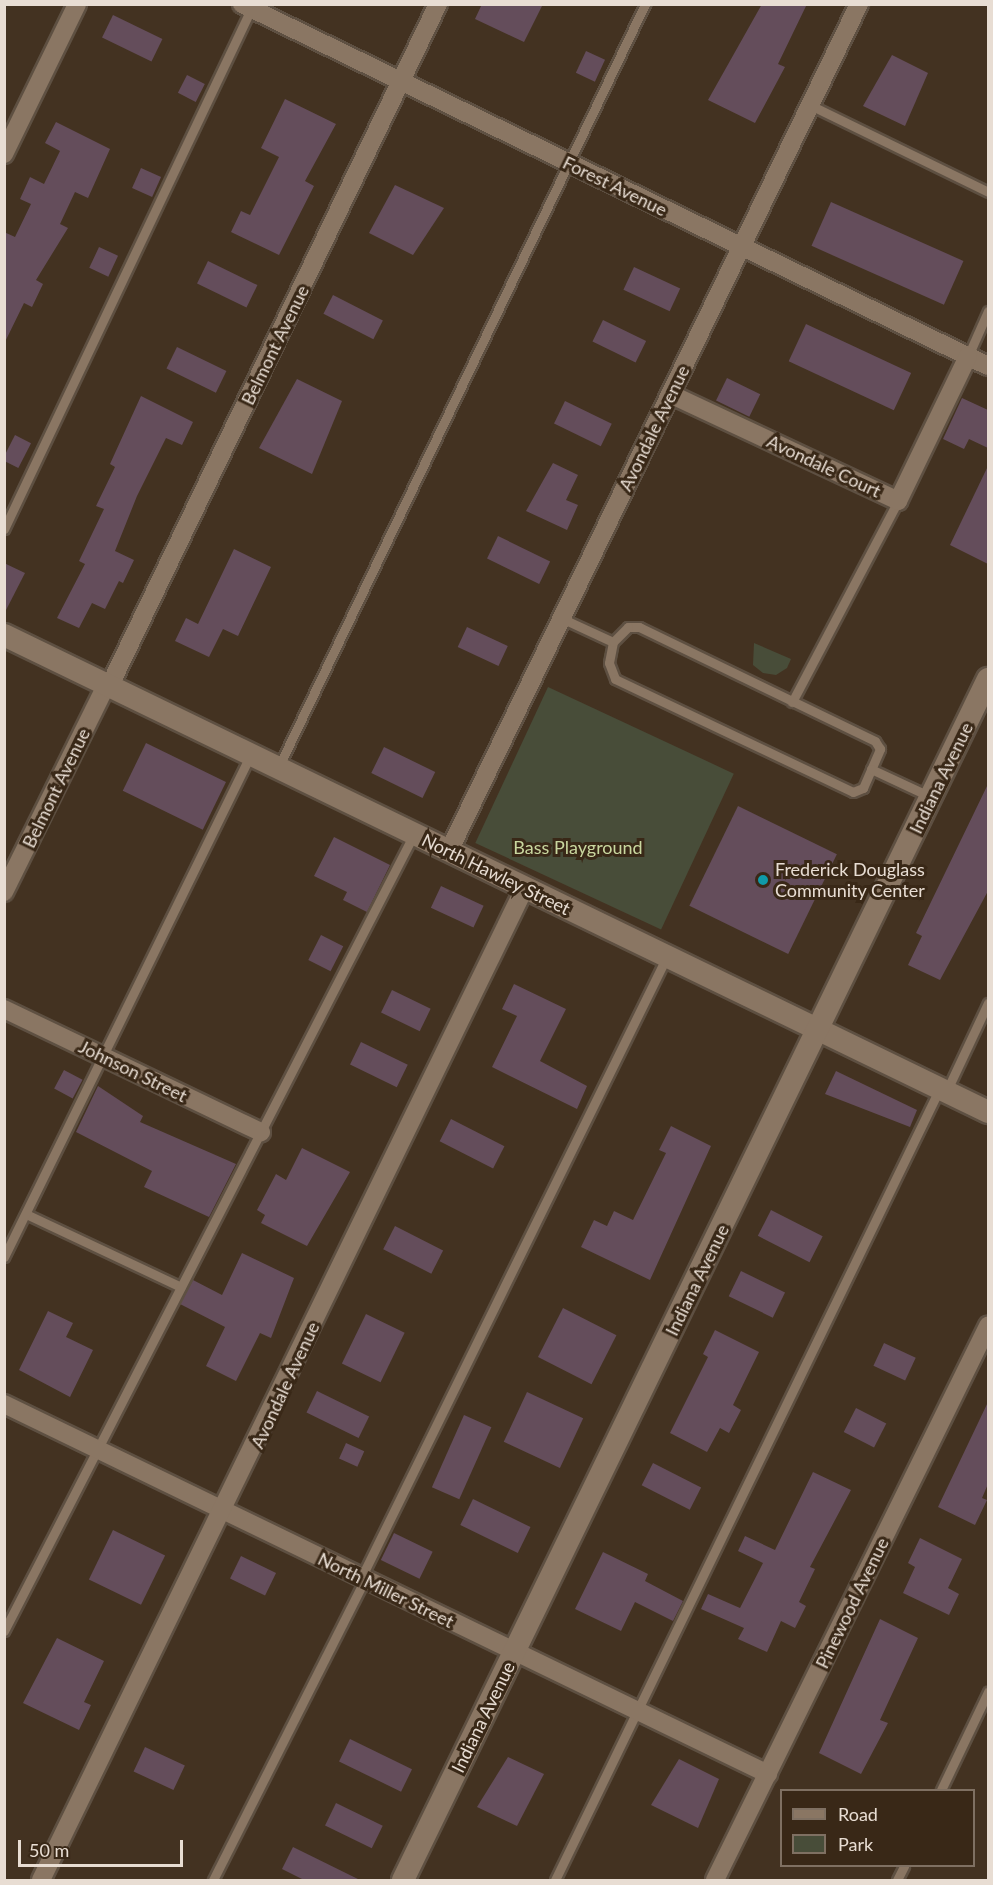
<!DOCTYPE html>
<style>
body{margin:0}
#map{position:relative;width:993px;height:1885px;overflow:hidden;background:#433221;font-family:Lato,sans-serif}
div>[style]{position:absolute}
.green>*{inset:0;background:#484d39;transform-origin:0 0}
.building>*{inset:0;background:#644d5b;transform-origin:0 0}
.roads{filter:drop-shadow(2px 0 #5e5042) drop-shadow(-2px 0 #5e5042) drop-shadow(0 2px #5e5042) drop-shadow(0 -2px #5e5042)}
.service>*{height:9px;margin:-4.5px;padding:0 4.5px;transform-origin:4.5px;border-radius:4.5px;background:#8a7663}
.minor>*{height:18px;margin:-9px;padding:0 9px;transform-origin:9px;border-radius:9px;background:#8a7663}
.tertiary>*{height:22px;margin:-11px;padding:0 11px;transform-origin:11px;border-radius:11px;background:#8a7663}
.dots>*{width:16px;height:16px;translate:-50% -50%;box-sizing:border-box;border:3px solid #392817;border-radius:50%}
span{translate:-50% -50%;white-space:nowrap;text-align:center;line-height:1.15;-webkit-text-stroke:6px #392817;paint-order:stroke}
.street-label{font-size:18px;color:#e8ddd3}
.park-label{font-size:18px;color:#c9d79f}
.poi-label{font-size:18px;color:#e8ddd3}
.left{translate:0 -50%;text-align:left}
.frame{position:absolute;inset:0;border:6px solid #e8ddd3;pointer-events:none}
.legend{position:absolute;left:780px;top:1789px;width:195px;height:78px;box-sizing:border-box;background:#392817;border:2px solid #7f7062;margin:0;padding:8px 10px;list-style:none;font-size:18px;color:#e8ddd3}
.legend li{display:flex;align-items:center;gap:12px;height:30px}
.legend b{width:30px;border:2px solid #7f7062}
.scale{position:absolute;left:18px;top:1840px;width:165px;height:27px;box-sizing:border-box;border:3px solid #e8ddd3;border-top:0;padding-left:8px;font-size:18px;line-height:21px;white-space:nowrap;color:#e8ddd3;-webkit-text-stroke:4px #392817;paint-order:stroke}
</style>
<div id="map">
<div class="green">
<i style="clip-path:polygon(754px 643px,791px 659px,787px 668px,776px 675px,763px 673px,753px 665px)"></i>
<i style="left:548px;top:687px;width:205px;height:172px;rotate:25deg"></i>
</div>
<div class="building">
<i style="clip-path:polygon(482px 4px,543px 4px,524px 42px,475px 19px)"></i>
<i style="clip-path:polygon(762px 4px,807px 4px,778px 64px,785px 67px,755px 123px,708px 100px)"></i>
<i style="left:113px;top:15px;width:55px;height:25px;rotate:26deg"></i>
<i style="left:586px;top:51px;width:21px;height:24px;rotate:25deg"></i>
<i style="clip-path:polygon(892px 55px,928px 73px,905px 126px,863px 106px)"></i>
<i style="left:187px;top:75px;width:20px;height:20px;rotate:27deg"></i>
<i style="clip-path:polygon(285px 99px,336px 124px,305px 181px,314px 186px,279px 255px,231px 232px,241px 211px,250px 215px,279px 157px,261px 148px)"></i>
<i style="clip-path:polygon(56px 122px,110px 149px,88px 198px,75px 192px,60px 224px,68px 228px,36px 280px,43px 284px,32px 307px,24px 303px,4px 344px,4px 232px,15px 237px,31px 204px,20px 199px,30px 177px,44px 184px,60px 151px,45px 143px)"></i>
<i style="left:141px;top:168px;width:22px;height:22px;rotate:24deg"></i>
<i style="clip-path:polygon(395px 185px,444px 208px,413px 255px,369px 233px)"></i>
<i style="left:831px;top:202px;width:145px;height:48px;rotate:24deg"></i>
<i style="left:99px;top:247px;width:21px;height:23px;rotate:25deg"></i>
<i style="left:208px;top:261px;width:55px;height:25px;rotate:26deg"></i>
<i style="left:634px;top:267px;width:51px;height:25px;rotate:25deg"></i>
<i style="left:333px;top:295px;width:56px;height:21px;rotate:27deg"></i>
<i style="left:603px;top:320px;width:48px;height:24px;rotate:26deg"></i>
<i style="left:806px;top:324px;width:116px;height:41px;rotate:25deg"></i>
<i style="left:177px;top:347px;width:55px;height:24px;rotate:26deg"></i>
<i style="left:727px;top:378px;width:37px;height:25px;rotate:26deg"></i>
<i style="clip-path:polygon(297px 379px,342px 401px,312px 474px,259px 448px)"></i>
<i style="clip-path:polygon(141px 396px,193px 422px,182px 445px,166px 438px,137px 496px,115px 551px,134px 560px,123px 583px,119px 581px,105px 609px,92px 603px,79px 628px,57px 618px,85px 564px,79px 561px,104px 509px,96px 506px,115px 467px,110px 464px)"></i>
<i style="clip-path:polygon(962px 398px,988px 410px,988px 448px,969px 439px,964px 449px,943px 439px)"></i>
<i style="left:565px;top:401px;width:52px;height:25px;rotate:26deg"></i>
<i style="left:15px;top:435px;width:18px;height:28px;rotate:27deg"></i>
<i style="clip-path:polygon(553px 463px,578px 475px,566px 500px,578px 505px,567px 530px,526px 511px)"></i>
<i style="clip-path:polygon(988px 466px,988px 564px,950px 545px)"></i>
<i style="left:498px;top:536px;width:58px;height:25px;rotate:26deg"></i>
<i style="clip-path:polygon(234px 549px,271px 567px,238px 636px,223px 629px,209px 657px,175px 641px,186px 618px,198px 624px)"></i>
<i style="clip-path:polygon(4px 563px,25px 573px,4px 614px)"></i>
<i style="left:467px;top:627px;width:45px;height:22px;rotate:25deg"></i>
<i style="left:146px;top:743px;width:89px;height:53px;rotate:26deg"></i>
<i style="left:384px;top:747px;width:57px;height:29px;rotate:26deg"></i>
<i style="clip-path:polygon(988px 784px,988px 891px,940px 980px,908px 965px,922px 936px,916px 933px)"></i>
<i style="left:738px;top:806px;width:110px;height:111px;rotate:26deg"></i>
<i style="clip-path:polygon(334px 837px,390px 865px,367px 912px,343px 900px,347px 892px,314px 876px)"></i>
<i style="left:441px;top:886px;width:47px;height:24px;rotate:25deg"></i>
<i style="left:321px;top:935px;width:25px;height:28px;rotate:27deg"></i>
<i style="clip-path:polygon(514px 984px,566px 1009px,540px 1061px,587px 1086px,577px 1109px,492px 1067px,517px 1016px,502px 1009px)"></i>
<i style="left:392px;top:990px;width:43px;height:25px;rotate:26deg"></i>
<i style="left:361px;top:1042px;width:52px;height:25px;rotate:26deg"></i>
<i style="left:64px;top:1070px;width:21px;height:21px;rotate:28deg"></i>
<i style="clip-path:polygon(836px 1071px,917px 1110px,910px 1127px,825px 1094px)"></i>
<i style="clip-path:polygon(98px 1086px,143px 1116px,140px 1122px,236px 1164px,209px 1217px,144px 1187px,152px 1171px,76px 1132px)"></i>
<i style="left:451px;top:1119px;width:60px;height:25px;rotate:27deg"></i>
<i style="clip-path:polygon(671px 1126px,711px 1146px,650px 1280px,581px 1247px,594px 1220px,607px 1226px,614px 1211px,633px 1220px,666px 1153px,659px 1150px)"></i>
<i style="clip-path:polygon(302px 1148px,350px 1172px,307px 1246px,261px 1223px,265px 1215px,257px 1210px,276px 1174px,286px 1180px)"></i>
<i style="left:771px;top:1210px;width:58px;height:29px;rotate:27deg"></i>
<i style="left:395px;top:1226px;width:54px;height:26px;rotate:27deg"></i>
<i style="clip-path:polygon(242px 1253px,294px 1278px,271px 1338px,260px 1333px,236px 1381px,206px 1366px,225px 1327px,180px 1304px,193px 1280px,222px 1295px)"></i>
<i style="left:741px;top:1271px;width:49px;height:28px;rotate:26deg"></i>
<i style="left:563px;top:1308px;width:60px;height:55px;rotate:27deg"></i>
<i style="clip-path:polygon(48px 1311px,73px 1323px,66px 1337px,93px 1350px,70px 1397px,19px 1370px)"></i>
<i style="left:366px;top:1314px;width:43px;height:55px;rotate:26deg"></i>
<i style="clip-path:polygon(715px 1330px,759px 1352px,733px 1405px,741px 1410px,729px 1433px,720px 1428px,707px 1452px,670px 1433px,708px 1357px,703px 1354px)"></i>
<i style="left:884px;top:1343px;width:35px;height:25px;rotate:25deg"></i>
<i style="left:317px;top:1391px;width:58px;height:24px;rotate:26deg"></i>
<i style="left:527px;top:1392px;width:62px;height:55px;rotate:25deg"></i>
<i style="clip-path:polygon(988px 1402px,988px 1484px,982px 1498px,987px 1500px,975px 1525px,938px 1507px)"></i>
<i style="left:856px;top:1408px;width:34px;height:27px;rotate:27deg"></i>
<i style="left:464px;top:1415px;width:30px;height:79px;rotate:24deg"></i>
<i style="left:346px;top:1443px;width:20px;height:17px;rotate:24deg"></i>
<i style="left:653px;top:1463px;width:54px;height:25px;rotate:27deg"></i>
<i style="clip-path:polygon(813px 1472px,851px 1490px,810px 1567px,815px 1569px,799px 1602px,806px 1606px,795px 1628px,781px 1621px,767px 1652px,738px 1639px,744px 1628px,701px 1609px,708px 1594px,740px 1608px,763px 1563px,738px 1551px,745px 1536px,775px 1550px)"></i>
<i style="left:473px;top:1499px;width:64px;height:29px;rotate:26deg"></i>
<i style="left:113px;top:1530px;width:58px;height:55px;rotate:26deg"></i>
<i style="left:394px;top:1533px;width:43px;height:30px;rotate:26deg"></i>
<i style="clip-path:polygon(920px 1538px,962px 1559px,948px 1588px,959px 1594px,949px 1615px,903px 1593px,915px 1567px,908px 1563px)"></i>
<i style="clip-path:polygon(603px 1552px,648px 1574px,645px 1581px,683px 1601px,673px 1621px,635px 1602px,621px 1631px,575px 1609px)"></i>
<i style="left:241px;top:1556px;width:39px;height:25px;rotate:26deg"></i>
<i style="clip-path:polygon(880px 1619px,918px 1638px,880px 1720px,888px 1723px,861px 1774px,819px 1753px)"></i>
<i style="clip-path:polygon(57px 1638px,104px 1661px,84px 1702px,91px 1705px,79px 1730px,23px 1703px)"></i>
<i style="left:350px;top:1739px;width:69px;height:25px;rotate:26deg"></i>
<i style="left:145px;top:1747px;width:44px;height:27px;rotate:25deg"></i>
<i style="clip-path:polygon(508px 1757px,544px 1774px,517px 1826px,477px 1807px)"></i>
<i style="clip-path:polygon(679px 1759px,719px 1779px,698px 1828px,651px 1805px)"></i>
<i style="left:336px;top:1803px;width:52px;height:25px;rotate:26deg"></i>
<i style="clip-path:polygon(293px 1847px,362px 1881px,306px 1881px,282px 1869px)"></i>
</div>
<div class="roads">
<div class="service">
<i style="left:810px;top:105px;width:198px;rotate:26deg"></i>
<i style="left:968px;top:356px;width:49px;rotate:-66deg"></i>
<i style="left:4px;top:529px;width:578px;rotate:-64.59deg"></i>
<i style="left:561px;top:618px;width:57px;rotate:24.8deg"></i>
<i style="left:613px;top:642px;width:21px;rotate:101deg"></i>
<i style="left:609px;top:663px;width:17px;rotate:69deg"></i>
<i style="left:615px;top:679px;width:263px;rotate:25.4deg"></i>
<i style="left:853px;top:792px;width:11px;rotate:-22deg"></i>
<i style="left:863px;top:788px;width:43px;rotate:-66.4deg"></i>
<i style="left:880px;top:749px;width:9px;rotate:-122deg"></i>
<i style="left:875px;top:741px;width:262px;rotate:-154.2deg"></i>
<i style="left:639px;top:627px;width:11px;rotate:180deg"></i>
<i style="left:628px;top:627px;width:21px;rotate:135deg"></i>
<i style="left:792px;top:702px;width:227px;rotate:-62.2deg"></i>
<i style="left:278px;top:768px;width:848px;rotate:-64.34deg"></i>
<i style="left:871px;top:769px;width:66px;rotate:25deg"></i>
<i style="left:947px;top:1090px;width:96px;rotate:-64.8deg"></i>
<i style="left:26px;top:1214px;width:171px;rotate:25.2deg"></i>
<i style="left:4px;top:1257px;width:560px;rotate:-63.85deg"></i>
<i style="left:361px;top:1578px;width:693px;rotate:-63.8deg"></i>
<i style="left:4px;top:1631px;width:896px;rotate:-62.78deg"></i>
<i style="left:941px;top:1790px;width:109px;rotate:-64.4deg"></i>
<i style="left:213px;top:1880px;width:337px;rotate:-63.2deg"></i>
<i style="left:555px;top:1880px;width:878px;rotate:-64.08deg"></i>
<i style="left:897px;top:1880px;width:16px;rotate:-63deg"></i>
</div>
<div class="minor">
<i style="left:242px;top:4px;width:829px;rotate:25.89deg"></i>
<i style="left:4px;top:154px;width:167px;rotate:-64deg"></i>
<i style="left:670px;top:394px;width:252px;rotate:25.1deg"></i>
<i style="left:898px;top:501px;width:161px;rotate:-64.2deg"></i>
<i style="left:110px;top:685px;width:756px;rotate:-64.28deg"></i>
<i style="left:449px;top:851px;width:941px;rotate:-64.17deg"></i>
<i style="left:4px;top:892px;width:232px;rotate:-63.7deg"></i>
<i style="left:4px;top:1009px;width:285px;rotate:25.6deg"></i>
<i style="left:4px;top:1404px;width:849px;rotate:25.84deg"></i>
<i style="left:41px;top:1880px;width:1105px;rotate:-64.01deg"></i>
<i style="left:715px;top:1880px;width:618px;rotate:-63.77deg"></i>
</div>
<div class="tertiary">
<i style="left:4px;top:635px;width:1094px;rotate:25.86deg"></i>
<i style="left:403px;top:1880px;width:1336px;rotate:-64.03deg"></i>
</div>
</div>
<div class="dots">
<i style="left:763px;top:880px;background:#0f9aa8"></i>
</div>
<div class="street-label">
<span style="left:615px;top:186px;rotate:26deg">Forest Avenue</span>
<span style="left:275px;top:345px;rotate:-64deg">Belmont Avenue</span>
<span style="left:654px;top:428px;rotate:-64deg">Avondale Avenue</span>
<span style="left:824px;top:466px;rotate:25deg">Avondale Court</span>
<span style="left:941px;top:778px;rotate:-64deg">Indiana Avenue</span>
<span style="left:56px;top:788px;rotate:-64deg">Belmont Avenue</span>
<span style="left:496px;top:874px;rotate:26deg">North Hawley Street</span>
<span style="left:133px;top:1071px;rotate:26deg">Johnson Street</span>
<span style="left:697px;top:1280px;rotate:-64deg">Indiana Avenue</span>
<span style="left:285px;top:1385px;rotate:-65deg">Avondale Avenue</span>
<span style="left:386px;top:1590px;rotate:26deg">North Miller Street</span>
<span style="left:852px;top:1603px;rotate:-64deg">Pinewood Avenue</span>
<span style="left:483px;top:1717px;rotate:-64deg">Indiana Avenue</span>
</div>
<div class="park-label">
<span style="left:578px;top:847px">Bass Playground</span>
</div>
<div class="poi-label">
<span class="left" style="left:775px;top:880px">Frederick Douglass<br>Community Center</span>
</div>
<div class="frame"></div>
<ul class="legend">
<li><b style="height:8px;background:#8a7663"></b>Road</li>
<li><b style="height:16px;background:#484d39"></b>Park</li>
</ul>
<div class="scale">50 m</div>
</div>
